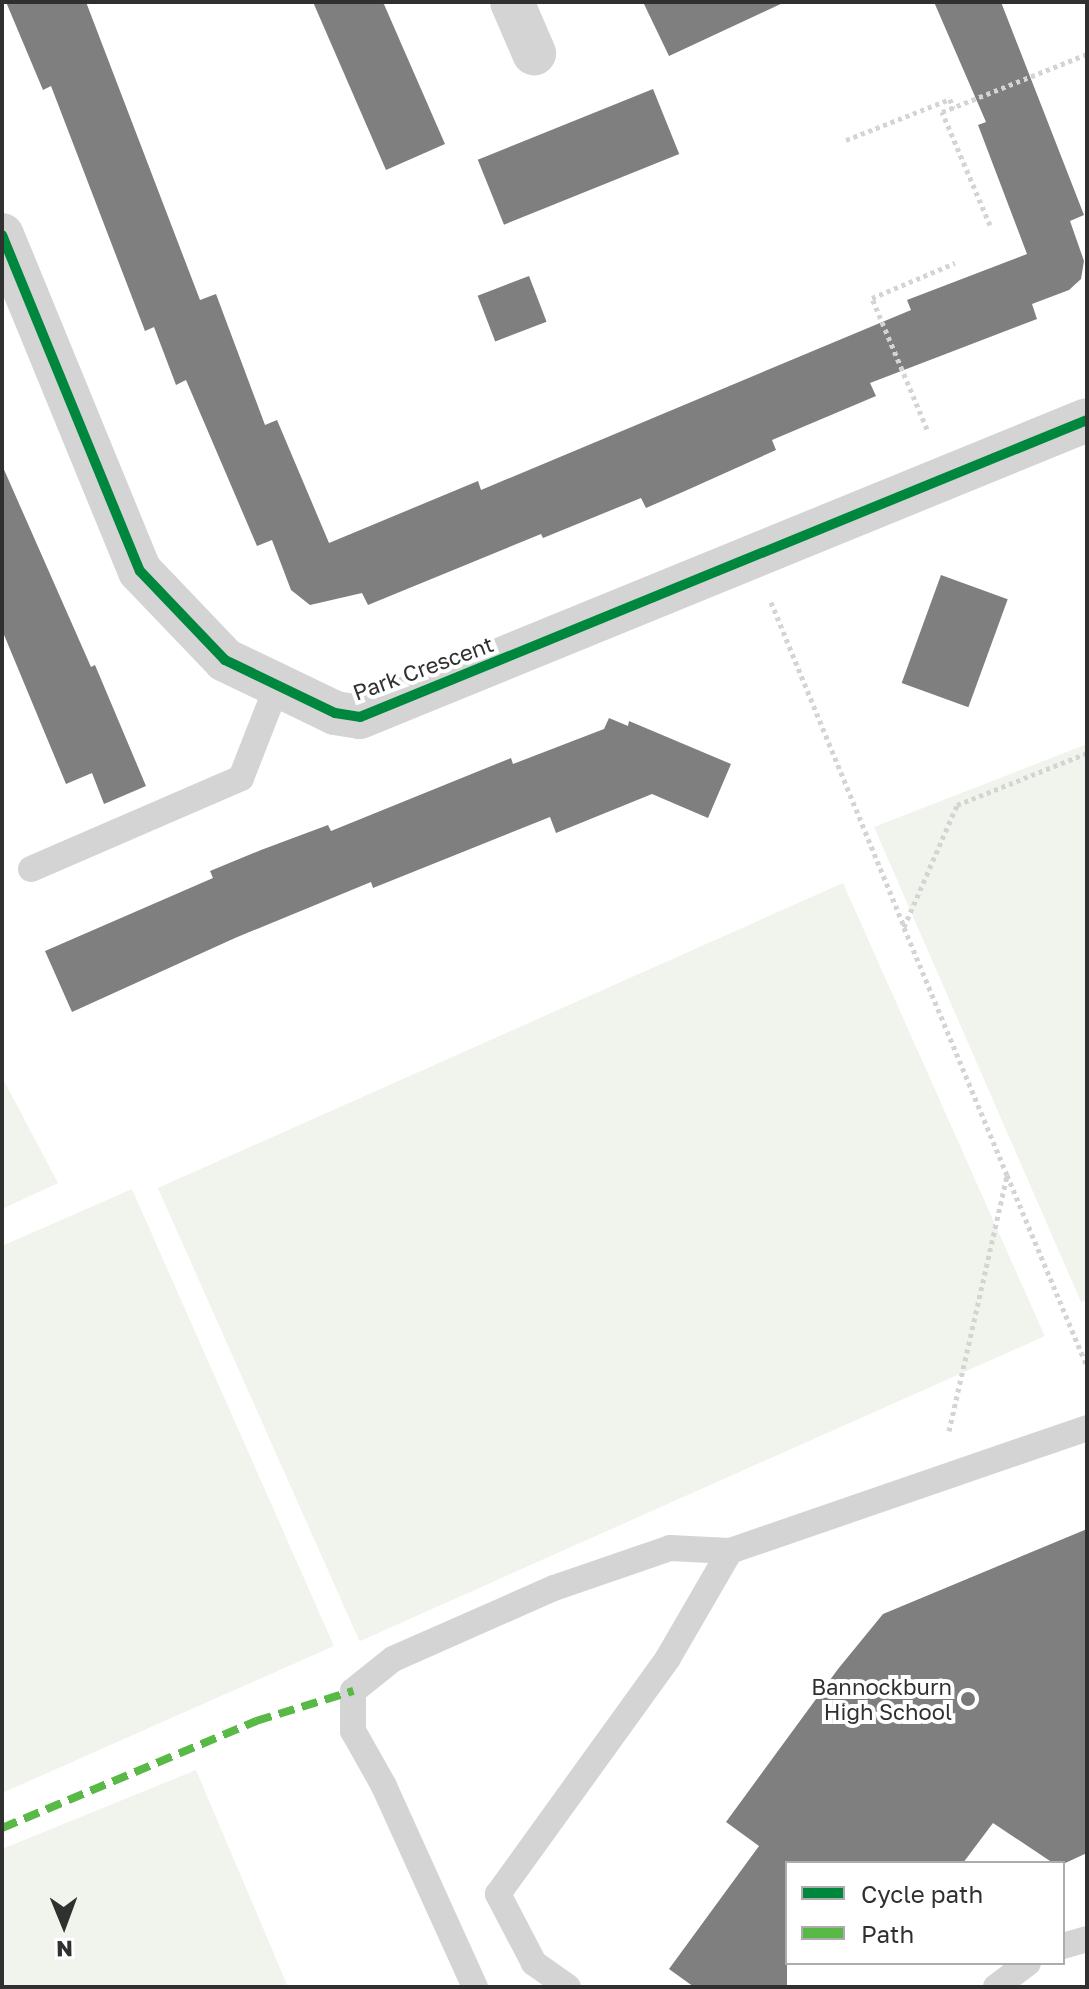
<!DOCTYPE html>
<style>
body{margin:0}
#map{position:relative;width:1089px;height:1989px;overflow:hidden;background:#fff;font-family:"Golos Text",sans-serif}
div>[style]{position:absolute}
.green>*{inset:0;background:#f1f4ed;transform-origin:0 0}
.building>*{inset:0;background:#7f7f7f;transform-origin:0 0}
.path>*{height:5px;margin-top:-2.5px;transform-origin:0;background:repeating-linear-gradient(90deg,#d4d4d4 0 4px,transparent 0 8px)}
.lane>*{height:26px;margin:-13px;padding:0 13px;transform-origin:13px;border-radius:13px;background:#d4d4d4}
.street>*{height:44px;margin:-22px;padding:0 22px;transform-origin:22px;border-radius:22px;background:#d4d4d4}
.quiet>*{height:8px;margin-top:-4px;transform-origin:0;background:repeating-linear-gradient(90deg,#58b947 0 16px,transparent 0 24px)}
.cycleway>*{height:10px;margin:-5px;padding:0 5px;transform-origin:5px;border-radius:5px;background:#00873e}
.dots>*{width:22px;height:22px;translate:-50% -50%;box-sizing:border-box;border:4px solid #fff;border-radius:50%}
span{translate:-50% -50%;white-space:nowrap;text-align:center;line-height:1.15;-webkit-text-stroke:8px #fff;paint-order:stroke}
.street-label{font-size:22px;color:#303030}
.poi-label{font-size:22px;color:#303030}
.right{translate:-100% -50%;text-align:right}
.frame{position:absolute;inset:0;border:4px solid #303030;pointer-events:none}
.legend{position:absolute;left:785px;top:1861px;width:280px;height:104px;box-sizing:border-box;background:#fff;border:2px solid #acacac;margin:0;padding:10px 14px;list-style:none;font-size:24px;color:#303030}
.legend li{display:flex;align-items:center;gap:16px;height:40px}
.legend b{width:40px;border:2px solid #acacac}
.north{position:absolute;left:24px;top:1885px;width:80px;height:80px;-webkit-text-stroke:6px #fff;paint-order:stroke;rotate:179deg;font-size:22px;font-weight:700;line-height:32px;text-align:center;color:#303030}
.north::after{content:'';display:block;margin:auto;width:28px;height:36px;background:#303030;clip-path:polygon(50% 0,100% 100%,50% 72%,0 100%)}
</style>
<div id="map">
<div class="green">
<i style="clip-path:polygon(1087px 744px,1087px 1300px,1081px 1302px,874px 827px)"></i>
<i style="left:843px;top:883px;width:496px;height:750px;rotate:66deg"></i>
<i style="clip-path:polygon(2px 1077px,58px 1183px,2px 1209px)"></i>
<i style="clip-path:polygon(132px 1189px,334px 1646px,2px 1793px,2px 1246px)"></i>
<i style="clip-path:polygon(196px 1770px,288px 1987px,2px 1987px,2px 1849px)"></i>
</div>
<div class="building">
<i style="clip-path:polygon(6px 2px,86px 2px,200px 300px,216px 294px,265px 425px,277px 420px,329px 543px,478px 481px,481px 490px,911px 310px,907px 300px,1027px 254px,978px 125px,986px 122px,934px 2px,1001px 2px,1084px 215px,1070px 221px,1084px 261px,1081px 279px,1069px 290px,1032px 304px,1037px 319px,870px 383px,876px 396px,772px 440px,776px 450px,685px 491px,646px 508px,641px 498px,543px 538px,541px 534px,368px 605px,362px 593px,310px 605px,291px 590px,272px 540px,257px 546px,186px 380px,176px 385px,154px 327px,145px 331px,51px 86px,43px 90px)"></i>
<i style="clip-path:polygon(313px 2px,383px 2px,445px 144px,386px 170px)"></i>
<i style="clip-path:polygon(643px 2px,785px 2px,669px 56px)"></i>
<i style="left:653px;top:89px;width:70px;height:189px;rotate:68deg"></i>
<i style="left:529px;top:276px;width:49px;height:55px;rotate:69deg"></i>
<i style="clip-path:polygon(2px 465px,91px 667px,95px 665px,146px 786px,104px 804px,92px 773px,66px 784px,2px 630px)"></i>
<i style="left:941px;top:575px;width:71px;height:115px;rotate:20deg"></i>
<i style="clip-path:polygon(609px 718px,628px 726px,629px 721px,731px 764px,708px 818px,652px 794px,556px 833px,550px 817px,373px 888px,371px 882px,235px 938px,72px 1012px,45px 951px,213px 878px,210px 871px,261px 850px,328px 825px,331px 831px,511px 758px,513px 764px,604px 729px)"></i>
<i style="clip-path:polygon(1087px 1529px,1087px 1853px,1063px 1864px,1053px 1863px,993px 1823px,963px 1863px,787px 1863px,787px 1987px,694px 1987px,669px 1969px,759px 1846px,726px 1822px,838px 1669px,883px 1614px)"></i>
</div>
<div class="path">
<i style="left:846px;top:140px;width:112px;rotate:-21.5deg"></i>
<i style="left:950px;top:99px;width:10px;rotate:73deg"></i>
<i style="left:990px;top:225px;width:123px;rotate:-113deg"></i>
<i style="left:942px;top:112px;width:156px;rotate:-21.8deg"></i>
<i style="left:927px;top:429px;width:142px;rotate:-112.8deg"></i>
<i style="left:872px;top:298px;width:90px;rotate:-22.9deg"></i>
<i style="left:771px;top:602px;width:350px;rotate:67.7deg"></i>
<i style="left:1007px;top:1175px;width:207px;rotate:67.3deg"></i>
<i style="left:949px;top:1431px;width:262px;rotate:-77.2deg"></i>
<i style="left:1007px;top:1175px;width:269px;rotate:-112.6deg"></i>
<i style="left:904px;top:927px;width:133px;rotate:-66.5deg"></i>
<i style="left:957px;top:805px;width:140px;rotate:-21.8deg"></i>
</div>
<div class="lane">
<i style="left:31px;top:869px;width:229px;rotate:-23.4deg"></i>
<i style="left:241px;top:778px;width:99px;rotate:-68.6deg"></i>
<i style="left:1063px;top:1946px;width:25px;rotate:-16deg"></i>
<i style="left:475px;top:1987px;width:221px;rotate:-114.4deg"></i>
<i style="left:384px;top:1786px;width:63px;rotate:-119.4deg"></i>
<i style="left:353px;top:1731px;width:40px;rotate:-90deg"></i>
<i style="left:353px;top:1691px;width:51px;rotate:-38.7deg"></i>
<i style="left:393px;top:1659px;width:176px;rotate:-23.8deg"></i>
<i style="left:554px;top:1588px;width:123px;rotate:-19deg"></i>
<i style="left:670px;top:1548px;width:60px;rotate:2.9deg"></i>
<i style="left:730px;top:1551px;width:378px;rotate:-19deg"></i>
<i style="left:568px;top:1987px;width:42px;rotate:-144.8deg"></i>
<i style="left:534px;top:1963px;width:78px;rotate:-117.6deg"></i>
<i style="left:498px;top:1894px;width:291px;rotate:-54.2deg"></i>
<i style="left:668px;top:1658px;width:124px;rotate:-59.9deg"></i>
<i style="left:996px;top:1987px;width:40px;rotate:-37deg"></i>
</div>
<div class="street">
<i style="left:512px;top:2px;width:56px;rotate:66.7deg"></i>
<i style="left:2px;top:235px;width:363px;rotate:67.7deg"></i>
<i style="left:140px;top:571px;width:123px;rotate:46.3deg"></i>
<i style="left:225px;top:660px;width:122px;rotate:25.7deg"></i>
<i style="left:335px;top:713px;width:25px;rotate:9deg"></i>
<i style="left:360px;top:717px;width:785px;rotate:-22.22deg"></i>
</div>
<div class="quiet">
<i style="left:2px;top:1828px;width:276px;rotate:-22.8deg"></i>
<i style="left:256px;top:1721px;width:102px;rotate:-17.2deg"></i>
</div>
<div class="cycleway">
<i style="left:2px;top:235px;width:363px;rotate:67.7deg"></i>
<i style="left:140px;top:571px;width:123px;rotate:46.3deg"></i>
<i style="left:225px;top:660px;width:122px;rotate:25.7deg"></i>
<i style="left:335px;top:713px;width:25px;rotate:9deg"></i>
<i style="left:360px;top:717px;width:785px;rotate:-22.22deg"></i>
</div>
<div class="dots">
<i style="left:968px;top:1699px;background:#787878"></i>
</div>
<div class="street-label">
<span style="left:423px;top:668px;rotate:-20deg">Park Crescent</span>
</div>
<div class="poi-label">
<span class="right" style="left:952px;top:1699px">Bannockburn<br>High School</span>
</div>
<div class="frame"></div>
<ul class="legend">
<li><b style="height:10px;background:#00873e"></b>Cycle path</li>
<li><b style="height:10px;background:#58b947"></b>Path</li>
</ul>
<div class="north">N</div>
</div>
